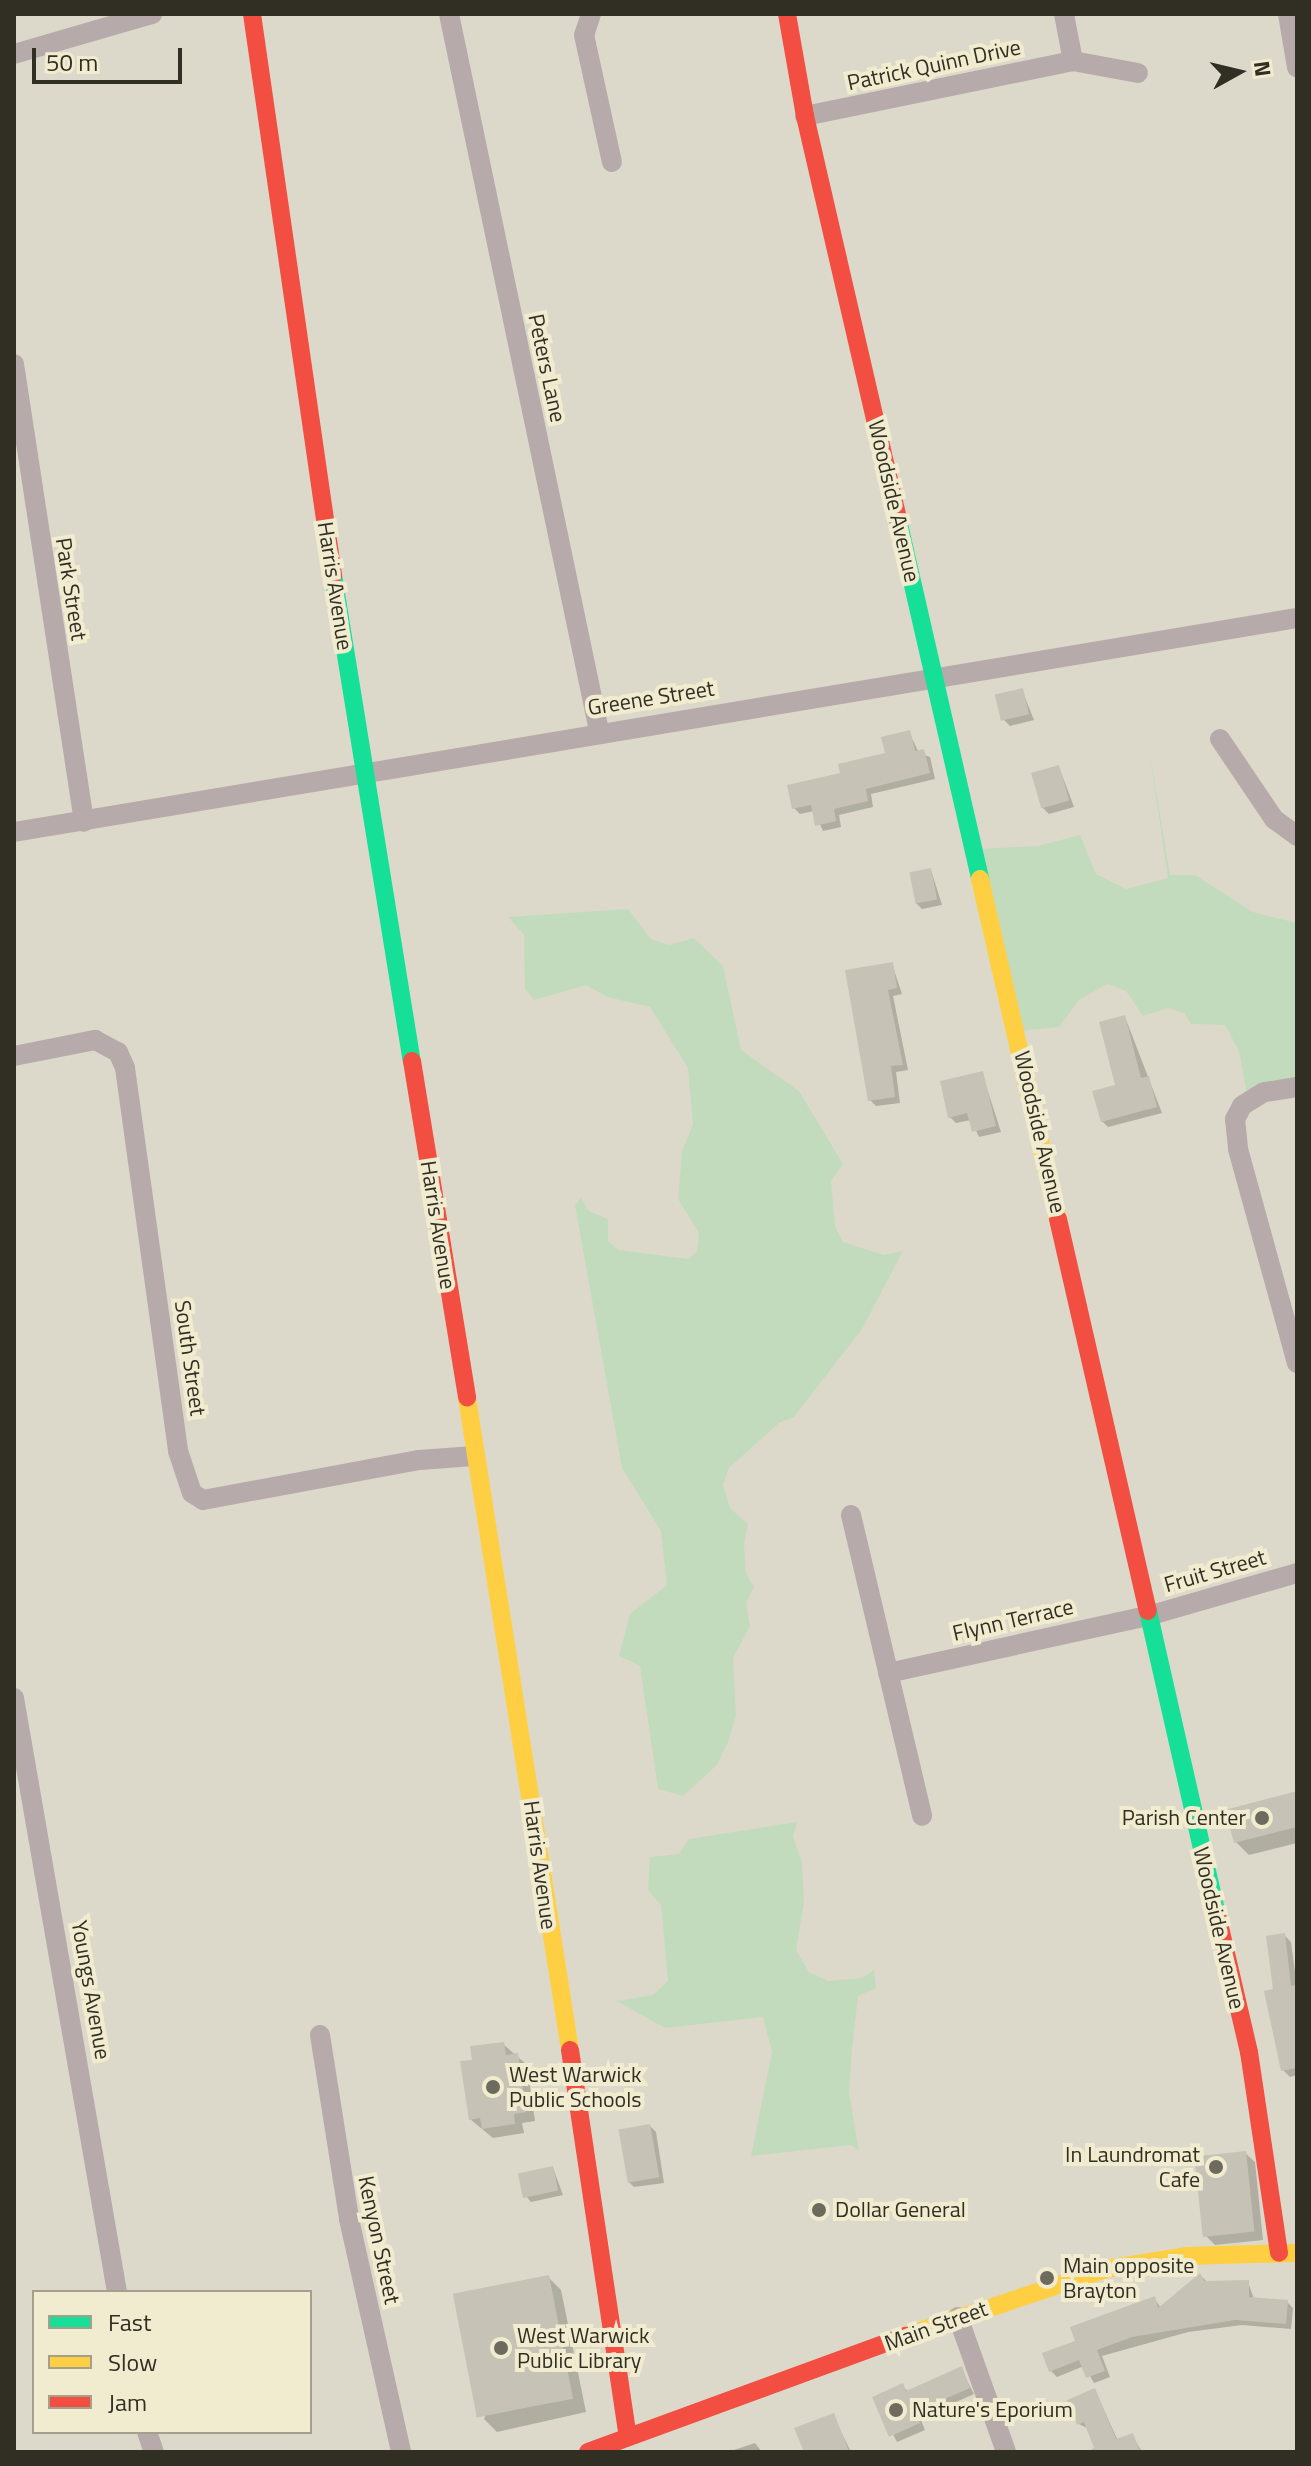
<!DOCTYPE html>
<style>
body{margin:0}
#map{position:relative;width:1311px;height:2466px;overflow:hidden;background:#dcd9ca;font-family:"Titillium Web",sans-serif}
div>[style]{position:absolute}
.green>*{inset:0;background:#c3dbbd}
.shadow>*{inset:0;background:#0003}
.building>*{inset:0;background:#c6c2b6;transform-origin:0 0}
.street>*{height:20px;margin:-10px;padding:0 10px;transform-origin:10px;border-radius:10px;background:#b6aaab}
.fast>*{height:18px;margin:-9px;padding:0 9px;transform-origin:9px;border-radius:9px;background:#16e098}
.slow>*{height:18px;margin:-9px;padding:0 9px;transform-origin:9px;border-radius:9px;background:#ffcf43}
.jam>*{height:18px;margin:-9px;padding:0 9px;transform-origin:9px;border-radius:9px;background:#f24e42}
.dots>*{width:22px;height:22px;translate:-50% -50%;box-sizing:border-box;border:4px solid #f1eccf;border-radius:50%}
span{translate:-50% -50%;white-space:nowrap;text-align:center;line-height:1.15;-webkit-text-stroke:8px #f1eccf;paint-order:stroke}
.street-label{font-size:22px;color:#312f24}
.poi-label{font-size:22px;color:#312f24}
.right{translate:-100% -50%;text-align:right}
.left{translate:0 -50%;text-align:left}
.frame{position:absolute;inset:0;border:16px solid #312f24;pointer-events:none}
.legend{position:absolute;left:32px;top:2290px;width:280px;height:144px;box-sizing:border-box;background:#f1eccf;border:2px solid #a4a08b;margin:0;padding:10px 14px;list-style:none;font-size:24px;color:#312f24}
.legend li{display:flex;align-items:center;gap:16px;height:40px}
.legend b{width:40px;border:2px solid #a4a08b}
.north{position:absolute;left:1199px;top:32px;width:80px;height:80px;-webkit-text-stroke:6px #f1eccf;paint-order:stroke;rotate:82deg;font-size:22px;font-weight:700;line-height:32px;text-align:center;color:#312f24}
.north::after{content:'';display:block;margin:auto;width:28px;height:36px;background:#312f24;clip-path:polygon(50% 0,100% 100%,50% 72%,0 100%)}
.scale{position:absolute;left:32px;top:48px;width:150px;height:36px;box-sizing:border-box;border:4px solid #312f24;border-top:0;padding-left:10px;font-size:24px;line-height:28px;white-space:nowrap;color:#312f24;-webkit-text-stroke:6px #f1eccf;paint-order:stroke}
</style>
<div id="map">
<div class="green">
<i style="clip-path:polygon(1149px 749px,1170px 875px,1195px 875px,1253px 912px,1297px 923px,1297px 1088px,1248px 1100px,1239px 1051px,1225px 1025px,1191px 1024px,1184px 1013px,1168px 1008px,1143px 1016px,1126px 991px,1108px 984px,1080px 999px,1059px 1027px,1019px 1031px,977px 849px,1038px 846px,1080px 835px,1096px 874px,1126px 889px,1168px 878px)"></i>
<i style="clip-path:polygon(628px 909px,651px 939px,669px 945px,694px 938px,723px 966px,741px 1050px,799px 1091px,843px 1164px,831px 1181px,835px 1226px,843px 1242px,884px 1255px,903px 1251px,862px 1329px,794px 1417px,779px 1423px,729px 1468px,723px 1485px,730px 1508px,748px 1524px,744px 1544px,746px 1573px,754px 1587px,746px 1603px,750px 1626px,733px 1658px,736px 1716px,728px 1742px,717px 1765px,683px 1796px,658px 1789px,640px 1666px,619px 1656px,630px 1614px,667px 1585px,661px 1531px,622px 1468px,575px 1205px,581px 1198px,589px 1211px,608px 1219px,608px 1241px,618px 1250px,689px 1259px,697px 1251px,699px 1233px,678px 1199px,682px 1151px,693px 1124px,688px 1068px,650px 1007px,607px 997px,586px 985px,534px 1000px,525px 989px,524px 935px,508px 917px)"></i>
<i style="clip-path:polygon(797px 1822px,793px 1837px,802px 1862px,804px 1902px,796px 1950px,809px 1972px,828px 1981px,862px 1978px,874px 1970px,876px 1988px,858px 1996px,852px 2050px,849px 2092px,859px 2151px,851px 2145px,751px 2156px,772px 2052px,763px 2017px,665px 2028px,617px 2001px,653px 1995px,668px 1981px,661px 1905px,648px 1890px,650px 1857px,679px 1854px,689px 1839px)"></i>
</div>
<div class="shadow">
<i style="clip-path:polygon(1022px 690px,1034px 720px,1010px 726px,1004px 720px)"></i>
<i style="clip-path:polygon(909px 732px,919px 753px,930px 757px,935px 779px,871px 794px,873px 807px,839px 815px,841px 827px,823px 831px,814px 811px,800px 814px,794px 808px,842px 774px,888px 755px)"></i>
<i style="clip-path:polygon(1059px 767px,1074px 807px,1049px 814px,1043px 808px)"></i>
<i style="clip-path:polygon(931px 870px,942px 905px,922px 909px,916px 903px)"></i>
<i style="clip-path:polygon(892px 964px,902px 994px,893px 996px,908px 1070px,896px 1072px,900px 1103px,876px 1106px,870px 1100px)"></i>
<i style="clip-path:polygon(1125px 1017px,1162px 1113px,1108px 1127px,1102px 1121px,1118px 1086px)"></i>
<i style="clip-path:polygon(982px 1073px,1001px 1132px,979px 1137px,971px 1120px,956px 1123px,950px 1117px)"></i>
<i style="clip-path:polygon(1297px 1796px,1297px 1843px,1249px 1855px,1236px 1842px)"></i>
<i style="clip-path:polygon(1285px 1936px,1291px 1942px,1297px 1987px,1297px 2075px,1290px 2077px,1283px 2070px,1275px 1991px)"></i>
<i style="clip-path:polygon(503px 2044px,527px 2065px,535px 2121px,522px 2123px,524px 2133px,493px 2138px,470px 2119px,474px 2061px)"></i>
<i style="clip-path:polygon(650px 2126px,656px 2132px,664px 2183px,634px 2187px,628px 2181px)"></i>
<i style="clip-path:polygon(1245px 2153px,1255px 2162px,1263px 2240px,1215px 2245px,1205px 2235px)"></i>
<i style="clip-path:polygon(553px 2168px,563px 2195px,531px 2202px,525px 2195px)"></i>
<i style="clip-path:polygon(1200px 2275px,1206px 2281px,1248px 2282px,1254px 2299px,1287px 2302px,1293px 2308px,1291px 2329px,1242px 2325px,1188px 2332px,1102px 2356px,1110px 2377px,1094px 2383px,1084px 2366px,1057px 2377px,1051px 2371px,1078px 2342px,1073px 2328px,1154px 2298px,1161px 2308px)"></i>
<i style="clip-path:polygon(548px 2277px,561px 2290px,586px 2412px,497px 2432px,484px 2419px)"></i>
<i style="clip-path:polygon(961px 2369px,974px 2394px,920px 2418px,925px 2430px,897px 2442px,874px 2398px,902px 2386px,909px 2392px)"></i>
<i style="clip-path:polygon(1095px 2390px,1118px 2441px,1132px 2435px,1142px 2452px,1097px 2452px,1089px 2429px,1079px 2424px)"></i>
<i style="clip-path:polygon(833px 2416px,851px 2452px,806px 2452px)"></i>
<i style="clip-path:polygon(755px 2443px,762px 2452px,728px 2452px)"></i>
</div>
<div class="building">
<i style="left:1023px;top:688px;width:27px;height:29px;rotate:77deg"></i>
<i style="clip-path:polygon(910px 730px,915px 751px,924px 749px,930px 773px,866px 789px,868px 801px,834px 809px,836px 821px,815px 826px,811px 805px,792px 809px,787px 785px,840px 773px,838px 764px,885px 753px,881px 737px)"></i>
<i style="left:1059px;top:765px;width:37px;height:29px;rotate:74deg"></i>
<i style="left:931px;top:868px;width:32px;height:22px;rotate:79deg"></i>
<i style="clip-path:polygon(893px 962px,897px 988px,888px 990px,903px 1065px,891px 1066px,895px 1097px,868px 1101px,845px 970px)"></i>
<i style="clip-path:polygon(1125px 1015px,1141px 1078px,1149px 1076px,1157px 1107px,1101px 1122px,1092px 1091px,1115px 1085px,1099px 1022px)"></i>
<i style="clip-path:polygon(983px 1071px,996px 1126px,972px 1132px,967px 1113px,948px 1118px,940px 1081px)"></i>
<i style="clip-path:polygon(1297px 1791px,1297px 1827px,1234px 1843px,1225px 1810px)"></i>
<i style="clip-path:polygon(1285px 1933px,1291px 1986px,1297px 1985px,1297px 2068px,1281px 2071px,1264px 1991px,1273px 1989px,1266px 1936px)"></i>
<i style="clip-path:polygon(504px 2042px,506px 2055px,518px 2053px,526px 2112px,514px 2114px,515px 2124px,482px 2129px,480px 2118px,469px 2120px,460px 2061px,472px 2060px,470px 2046px)"></i>
<i style="left:650px;top:2124px;width:54px;height:32px;rotate:80deg"></i>
<i style="left:1246px;top:2151px;width:81px;height:52px;rotate:84deg"></i>
<i style="left:553px;top:2166px;width:25px;height:36px;rotate:78deg"></i>
<i style="clip-path:polygon(1200px 2273px,1204px 2281px,1249px 2280px,1249px 2297px,1288px 2300px,1286px 2324px,1235px 2320px,1132px 2337px,1097px 2350px,1105px 2371px,1086px 2378px,1079px 2360px,1049px 2372px,1042px 2353px,1075px 2341px,1070px 2327px,1155px 2296px,1158px 2308px)"></i>
<i style="left:549px;top:2275px;width:126px;height:98px;rotate:79deg"></i>
<i style="clip-path:polygon(962px 2366px,970px 2388px,915px 2412px,920px 2423px,889px 2437px,872px 2397px,903px 2383px,906px 2391px)"></i>
<i style="clip-path:polygon(1095px 2388px,1116px 2439px,1133px 2433px,1140px 2452px,1087px 2452px,1094px 2448px,1084px 2422px,1077px 2425px,1067px 2400px)"></i>
<i style="clip-path:polygon(834px 2413px,849px 2452px,804px 2452px,794px 2428px)"></i>
</div>
<div class="street">
<i style="left:449px;top:14px;width:733px;rotate:78.18deg"></i>
<i style="left:591px;top:14px;width:22px;rotate:108deg"></i>
<i style="left:584px;top:35px;width:130px;rotate:77.6deg"></i>
<i style="left:1064px;top:14px;width:48px;rotate:79.2deg"></i>
<i style="left:1288px;top:14px;width:54px;rotate:80.4deg"></i>
<i style="left:14px;top:54px;width:144px;rotate:-16.2deg"></i>
<i style="left:805px;top:116px;width:274px;rotate:-11.6deg"></i>
<i style="left:1073px;top:61px;width:66px;rotate:10.5deg"></i>
<i style="left:14px;top:364px;width:463px;rotate:81.3deg"></i>
<i style="left:1220px;top:739px;width:97px;rotate:56deg"></i>
<i style="left:1274px;top:819px;width:29px;rotate:36deg"></i>
<i style="left:14px;top:832px;width:1301px;rotate:-9.47deg"></i>
<i style="left:14px;top:1056px;width:83px;rotate:-11.2deg"></i>
<i style="left:95px;top:1040px;width:26px;rotate:28deg"></i>
<i style="left:118px;top:1052px;width:17px;rotate:66deg"></i>
<i style="left:125px;top:1068px;width:387px;rotate:82.1deg"></i>
<i style="left:178px;top:1451px;width:44px;rotate:71.6deg"></i>
<i style="left:192px;top:1493px;width:13px;rotate:32deg"></i>
<i style="left:203px;top:1500px;width:220px;rotate:-10.5deg"></i>
<i style="left:419px;top:1460px;width:55px;rotate:-4.2deg"></i>
<i style="left:1297px;top:1087px;width:33px;rotate:171deg"></i>
<i style="left:1264px;top:1092px;width:26px;rotate:148deg"></i>
<i style="left:1242px;top:1106px;width:15px;rotate:118deg"></i>
<i style="left:1235px;top:1119px;width:30px;rotate:84deg"></i>
<i style="left:1238px;top:1149px;width:222px;rotate:74.6deg"></i>
<i style="left:851px;top:1515px;width:309px;rotate:76.7deg"></i>
<i style="left:888px;top:1673px;width:266px;rotate:-12.4deg"></i>
<i style="left:1148px;top:1616px;width:155px;rotate:-16.1deg"></i>
<i style="left:14px;top:1698px;width:603px;rotate:80.16deg"></i>
<i style="left:320px;top:2035px;width:186px;rotate:81deg"></i>
<i style="left:349px;top:2219px;width:239px;rotate:77.4deg"></i>
<i style="left:958px;top:2317px;width:143px;rotate:70.4deg"></i>
<i style="left:147px;top:2432px;width:21px;rotate:71deg"></i>
</div>
<div class="fast">
<i style="left:898px;top:520px;width:368px;rotate:77.1deg"></i>
<i style="left:333px;top:575px;width:492px;rotate:80.8deg"></i>
<i style="left:1148px;top:1611px;width:316px;rotate:77.2deg"></i>
</div>
<div class="slow">
<i style="left:980px;top:879px;width:349px;rotate:77.1deg"></i>
<i style="left:467px;top:1398px;width:660px;rotate:81.02deg"></i>
<i style="left:905px;top:2336px;width:212px;rotate:-18.4deg"></i>
<i style="left:1106px;top:2269px;width:81px;rotate:-9.2deg"></i>
<i style="left:1186px;top:2256px;width:110px;rotate:-1.6deg"></i>
</div>
<div class="jam">
<i style="left:252px;top:14px;width:567px;rotate:81.78deg"></i>
<i style="left:787px;top:14px;width:104px;rotate:80deg"></i>
<i style="left:805px;top:116px;width:415px;rotate:77deg"></i>
<i style="left:412px;top:1061px;width:341px;rotate:80.7deg"></i>
<i style="left:1058px;top:1219px;width:402px;rotate:77.1deg"></i>
<i style="left:1218px;top:1919px;width:137px;rotate:76.9deg"></i>
<i style="left:1249px;top:2052px;width:203px;rotate:81.5deg"></i>
<i style="left:570px;top:2050px;width:390px;rotate:81.5deg"></i>
<i style="left:588px;top:2452px;width:338px;rotate:-20.1deg"></i>
</div>
<div class="dots">
<i style="left:1262px;top:1818px;background:#6d6a5e"></i>
<i style="left:493px;top:2087px;background:#6d6a5e"></i>
<i style="left:1216px;top:2167px;background:#6d6a5e"></i>
<i style="left:819px;top:2210px;background:#6d6a5e"></i>
<i style="left:1047px;top:2278px;background:#6d6a5e"></i>
<i style="left:501px;top:2348px;background:#6d6a5e"></i>
<i style="left:896px;top:2410px;background:#6d6a5e"></i>
</div>
<div class="street-label">
<span style="left:934px;top:65px;rotate:-12deg">Patrick Quinn Drive</span>
<span style="left:547px;top:368px;rotate:78deg">Peters Lane</span>
<span style="left:894px;top:501px;rotate:77deg">Woodside Avenue</span>
<span style="left:335px;top:586px;rotate:81deg">Harris Avenue</span>
<span style="left:71px;top:589px;rotate:81deg">Park Street</span>
<span style="left:651px;top:698px;rotate:-9deg">Greene Street</span>
<span style="left:1040px;top:1132px;rotate:77deg">Woodside Avenue</span>
<span style="left:438px;top:1225px;rotate:81deg">Harris Avenue</span>
<span style="left:190px;top:1358px;rotate:82deg">South Street</span>
<span style="left:1215px;top:1571px;rotate:-16deg">Fruit Street</span>
<span style="left:1013px;top:1620px;rotate:-13deg">Flynn Terrace</span>
<span style="left:540px;top:1865px;rotate:82deg">Harris Avenue</span>
<span style="left:1219px;top:1928px;rotate:77deg">Woodside Avenue</span>
<span style="left:91px;top:1990px;rotate:80deg">Youngs Avenue</span>
<span style="left:379px;top:2240px;rotate:78deg">Kenyon Street</span>
<span style="left:936px;top:2326px;rotate:-20deg">Main Street</span>
</div>
<div class="poi-label">
<span class="right" style="left:1246px;top:1818px">Parish Center</span>
<span class="left" style="left:509px;top:2087px">West Warwick<br>Public Schools</span>
<span class="right" style="left:1200px;top:2167px">In Laundromat<br>Cafe</span>
<span class="left" style="left:835px;top:2210px">Dollar General</span>
<span class="left" style="left:1063px;top:2278px">Main opposite<br>Brayton</span>
<span class="left" style="left:517px;top:2348px">West Warwick<br>Public Library</span>
<span class="left" style="left:912px;top:2410px">Nature's Eporium</span>
</div>
<div class="frame"></div>
<ul class="legend">
<li><b style="height:10px;background:#16e098"></b>Fast</li>
<li><b style="height:10px;background:#ffcf43"></b>Slow</li>
<li><b style="height:10px;background:#f24e42"></b>Jam</li>
</ul>
<div class="north">N</div>
<div class="scale">50 m</div>
</div>
